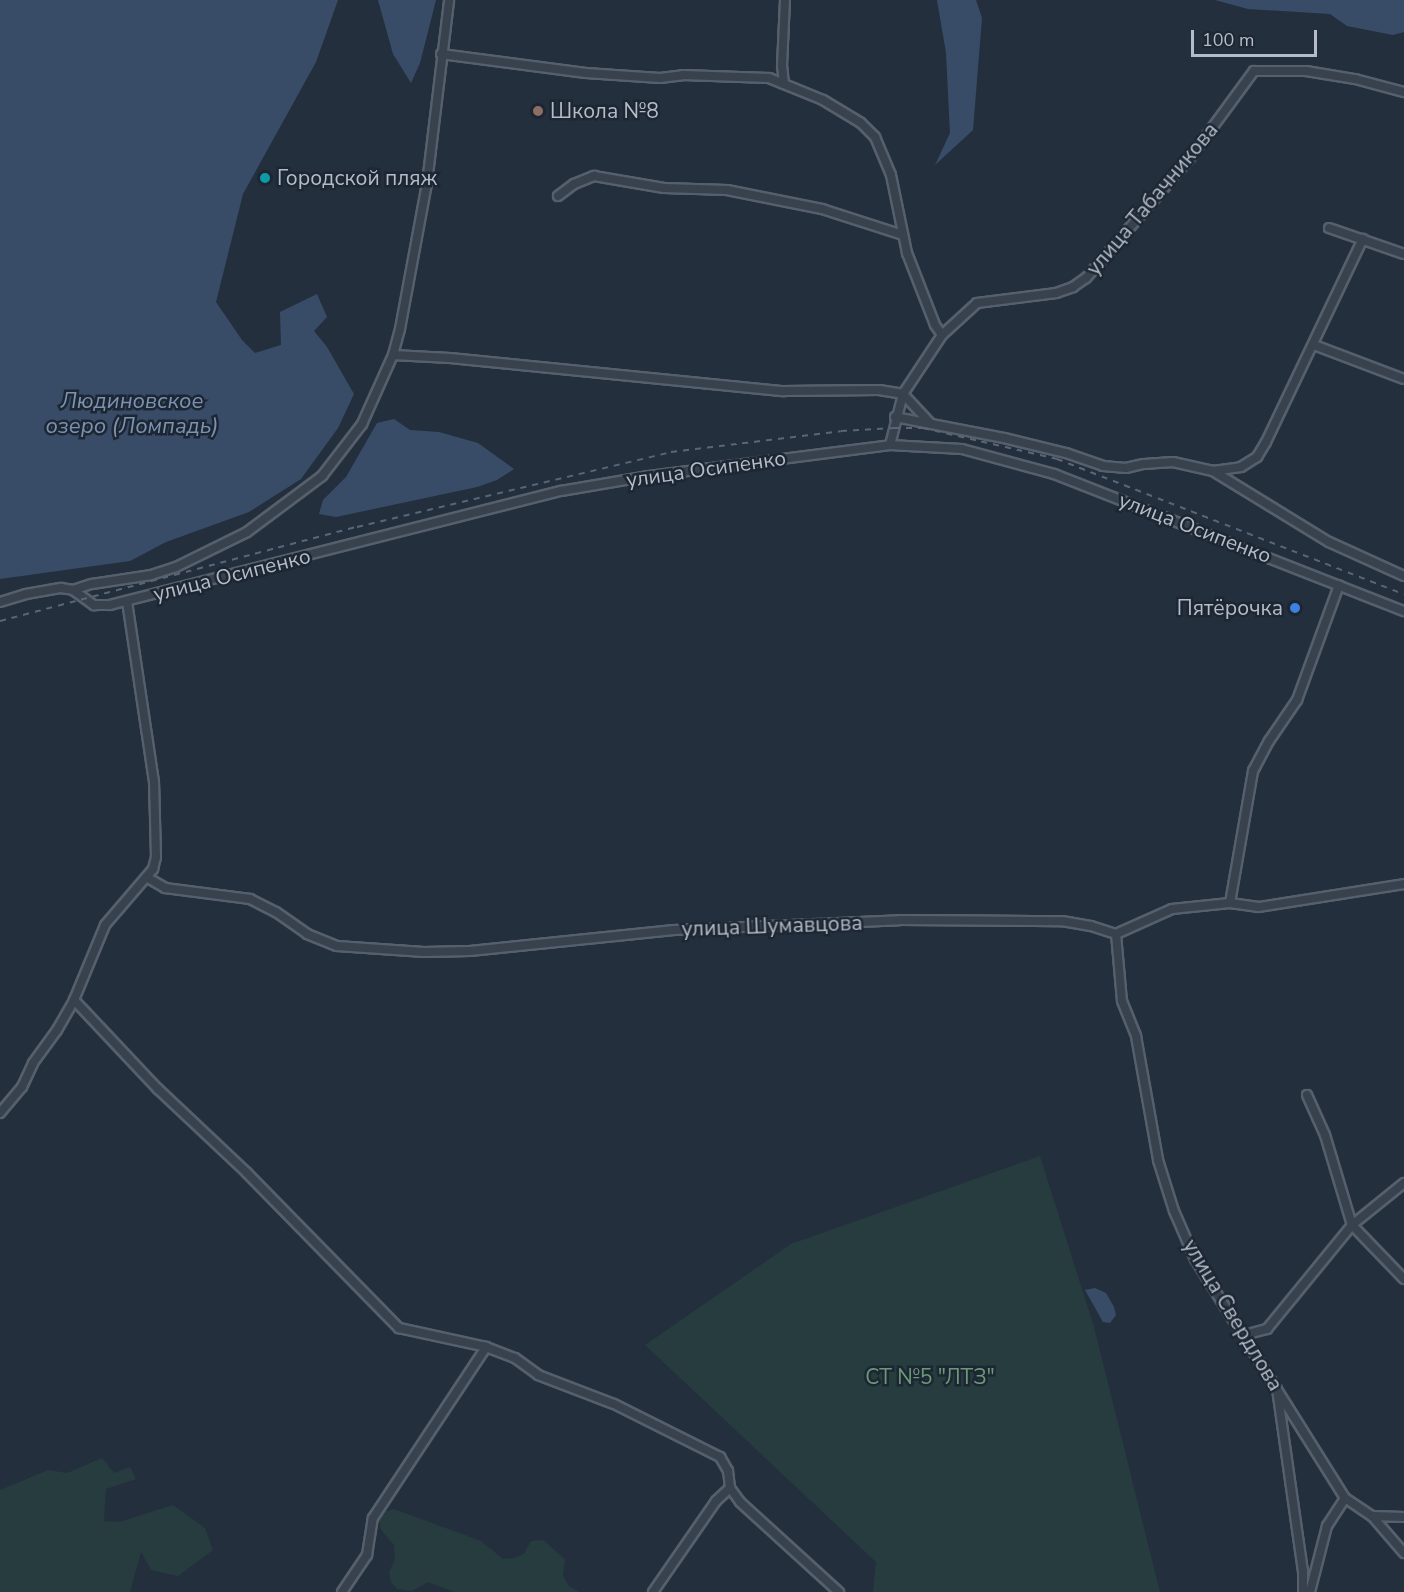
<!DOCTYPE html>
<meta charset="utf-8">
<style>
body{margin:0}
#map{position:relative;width:1404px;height:1592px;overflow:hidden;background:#242f3e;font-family:"Nunito Sans",sans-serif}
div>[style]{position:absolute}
.green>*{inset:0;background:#263c3f}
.water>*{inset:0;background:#394c67}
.roads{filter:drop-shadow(2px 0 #565f6c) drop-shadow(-2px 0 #565f6c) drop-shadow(0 2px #565f6c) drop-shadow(0 -2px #565f6c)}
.minor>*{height:8px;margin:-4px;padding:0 4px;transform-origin:4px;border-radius:4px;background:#38414e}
.rail>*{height:2px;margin-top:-1px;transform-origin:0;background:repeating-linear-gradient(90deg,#5a6575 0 6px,transparent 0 12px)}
.dots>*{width:16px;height:16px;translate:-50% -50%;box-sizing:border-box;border:3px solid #1d2633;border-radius:50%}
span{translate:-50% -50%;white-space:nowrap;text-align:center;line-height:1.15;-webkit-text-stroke:5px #1d2633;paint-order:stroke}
.poi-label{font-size:21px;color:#b4bcc9}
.left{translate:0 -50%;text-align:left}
.right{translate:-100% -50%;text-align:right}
.street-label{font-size:21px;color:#b4bcc9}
.park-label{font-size:21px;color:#6b9a76}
.water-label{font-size:22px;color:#7c92b1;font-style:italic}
.scale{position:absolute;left:1191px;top:30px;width:126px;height:27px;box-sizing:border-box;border:3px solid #b4bcc9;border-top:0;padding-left:8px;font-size:18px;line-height:21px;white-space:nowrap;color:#b4bcc9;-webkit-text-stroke:4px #1d2633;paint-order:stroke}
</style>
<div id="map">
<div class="green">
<i style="clip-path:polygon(1040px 1156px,1094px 1327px,1160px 1592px,873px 1592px,876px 1562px,645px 1345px,791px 1244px)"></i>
<i style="clip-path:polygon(102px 1458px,114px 1473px,130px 1467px,136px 1479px,106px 1489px,104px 1521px,119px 1522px,173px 1505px,205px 1528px,213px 1550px,178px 1576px,151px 1570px,141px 1552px,130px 1592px,0 1592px,0 1490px,48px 1470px,67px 1473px)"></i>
<i style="clip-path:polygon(394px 1509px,481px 1541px,503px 1559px,514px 1558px,524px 1554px,531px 1541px,543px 1540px,565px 1559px,563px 1576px,569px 1586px,579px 1592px,454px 1592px,428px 1582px,412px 1591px,397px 1589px,391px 1582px,389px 1572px,395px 1559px,394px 1545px,381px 1530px,379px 1521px,384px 1512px)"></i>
</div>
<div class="water">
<i style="clip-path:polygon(0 0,338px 0,316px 62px,243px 194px,216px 302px,242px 340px,255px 353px,281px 345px,280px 312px,317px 294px,327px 317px,314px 331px,327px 347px,354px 394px,338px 428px,301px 479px,249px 512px,166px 542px,130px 561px,0 579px)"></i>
<i style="clip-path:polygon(378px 0,436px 0,420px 63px,411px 83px,393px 54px)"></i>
<i style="clip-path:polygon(937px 0,976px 0,982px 18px,973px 130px,935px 165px,950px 133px,946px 53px)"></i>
<i style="clip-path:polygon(1215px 0,1404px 0,1404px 32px,1393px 35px,1347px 26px,1330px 14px,1248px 9px)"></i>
<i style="clip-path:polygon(394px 419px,410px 430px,439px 432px,478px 443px,514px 469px,497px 480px,477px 487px,336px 517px,319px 514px,323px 500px,346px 477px,377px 423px)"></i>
<i style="clip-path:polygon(1095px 1288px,1106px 1293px,1114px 1307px,1116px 1315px,1110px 1323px,1103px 1322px,1085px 1290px)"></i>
</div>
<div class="roads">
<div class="minor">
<i style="left:441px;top:54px;width:146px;rotate:7.5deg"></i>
<i style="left:586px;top:73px;width:74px;rotate:3.9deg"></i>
<i style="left:660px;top:78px;width:23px;rotate:-7deg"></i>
<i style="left:683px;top:75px;width:86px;rotate:2deg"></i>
<i style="left:769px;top:78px;width:58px;rotate:22.2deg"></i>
<i style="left:823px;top:100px;width:44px;rotate:31.2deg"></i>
<i style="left:861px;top:123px;width:20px;rotate:45deg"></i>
<i style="left:875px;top:137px;width:41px;rotate:67.2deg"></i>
<i style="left:891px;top:175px;width:80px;rotate:78.4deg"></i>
<i style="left:907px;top:253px;width:77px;rotate:68.7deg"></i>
<i style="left:935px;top:325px;width:12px;rotate:55deg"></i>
<i style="left:784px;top:84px;width:18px;rotate:-96deg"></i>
<i style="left:782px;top:66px;width:66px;rotate:-87.4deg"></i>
<i style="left:558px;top:196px;width:20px;rotate:-37deg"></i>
<i style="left:574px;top:184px;width:22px;rotate:-22deg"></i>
<i style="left:594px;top:176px;width:71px;rotate:9.7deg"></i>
<i style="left:664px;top:188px;width:63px;rotate:1.8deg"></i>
<i style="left:727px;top:190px;width:97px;rotate:11.3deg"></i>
<i style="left:822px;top:209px;width:85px;rotate:17.8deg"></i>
<i style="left:1329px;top:228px;width:79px;rotate:19.1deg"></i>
<i style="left:1314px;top:345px;width:96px;rotate:20.7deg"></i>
<i style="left:393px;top:355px;width:57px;rotate:3deg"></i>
<i style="left:450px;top:358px;width:335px;rotate:5.7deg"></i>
<i style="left:783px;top:391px;width:96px;rotate:-0.6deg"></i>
<i style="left:879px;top:390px;width:24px;rotate:9deg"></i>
<i style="left:903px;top:394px;width:40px;rotate:47deg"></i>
<i style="left:895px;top:417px;width:111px;rotate:10.9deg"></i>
<i style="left:1004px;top:438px;width:64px;rotate:13.6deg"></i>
<i style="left:1066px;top:453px;width:39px;rotate:19deg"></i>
<i style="left:1103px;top:466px;width:23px;rotate:5deg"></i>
<i style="left:1126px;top:468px;width:18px;rotate:-13deg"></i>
<i style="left:1144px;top:464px;width:29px;rotate:-4deg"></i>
<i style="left:1173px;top:462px;width:41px;rotate:12.7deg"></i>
<i style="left:1213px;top:471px;width:28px;rotate:-8deg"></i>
<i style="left:1241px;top:467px;width:19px;rotate:-32deg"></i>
<i style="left:1257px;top:457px;width:17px;rotate:-59deg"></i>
<i style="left:1266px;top:442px;width:225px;rotate:-64.5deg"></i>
<i style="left:890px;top:445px;width:53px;rotate:-75.7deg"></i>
<i style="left:903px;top:394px;width:71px;rotate:-56.5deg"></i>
<i style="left:942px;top:335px;width:47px;rotate:-42.4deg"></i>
<i style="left:977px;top:303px;width:80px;rotate:-7.2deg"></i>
<i style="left:1056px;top:293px;width:18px;rotate:-19deg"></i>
<i style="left:1073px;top:287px;width:16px;rotate:-35deg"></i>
<i style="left:1086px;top:278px;width:159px;rotate:-49.1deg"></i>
<i style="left:1190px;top:158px;width:108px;rotate:-53.7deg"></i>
<i style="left:1254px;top:71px;width:52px"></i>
<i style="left:1306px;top:71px;width:50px;rotate:9.3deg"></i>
<i style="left:1355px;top:79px;width:51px;rotate:14.9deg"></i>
<i style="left:1213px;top:471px;width:136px;rotate:31.5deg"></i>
<i style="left:1329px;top:542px;width:82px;rotate:24.4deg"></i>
<i style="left:73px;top:590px;width:20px;rotate:-18deg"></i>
<i style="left:92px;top:584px;width:60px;rotate:-8.7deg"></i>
<i style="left:151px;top:575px;width:26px;rotate:-18deg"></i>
<i style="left:176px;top:567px;width:79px;rotate:-26.2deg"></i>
<i style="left:247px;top:532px;width:94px;rotate:-36.7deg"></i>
<i style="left:322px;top:476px;width:66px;rotate:-52.4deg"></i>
<i style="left:362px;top:424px;width:76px;rotate:-65.8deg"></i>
<i style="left:393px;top:355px;width:27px;rotate:-75deg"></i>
<i style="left:400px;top:329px;width:148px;rotate:-79.5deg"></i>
<i style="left:427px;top:183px;width:184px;rotate:-83.1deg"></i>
<i style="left:0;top:602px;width:27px;rotate:-17deg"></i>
<i style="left:26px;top:594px;width:36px;rotate:-10deg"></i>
<i style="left:61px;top:588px;width:12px;rotate:9deg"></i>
<i style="left:73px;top:590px;width:26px;rotate:36deg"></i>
<i style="left:94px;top:605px;width:16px"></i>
<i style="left:110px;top:605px;width:465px;rotate:-14.2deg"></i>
<i style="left:561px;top:491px;width:89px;rotate:-9.7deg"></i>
<i style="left:649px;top:476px;width:243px;rotate:-7.3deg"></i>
<i style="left:890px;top:445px;width:72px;rotate:3.2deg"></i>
<i style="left:962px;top:449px;width:95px;rotate:15.2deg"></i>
<i style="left:1054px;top:474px;width:376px;rotate:21.4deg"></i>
<i style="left:148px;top:878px;width:20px;rotate:30deg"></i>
<i style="left:165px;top:888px;width:86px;rotate:7.4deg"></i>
<i style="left:250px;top:899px;width:29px;rotate:27deg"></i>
<i style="left:276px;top:912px;width:38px;rotate:35deg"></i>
<i style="left:307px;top:934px;width:32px;rotate:22deg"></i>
<i style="left:337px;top:946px;width:87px;rotate:3.9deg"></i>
<i style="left:424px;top:952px;width:46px;rotate:-1.2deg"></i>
<i style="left:470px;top:951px;width:205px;rotate:-5.9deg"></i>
<i style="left:674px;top:930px;width:226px;rotate:-2.5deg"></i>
<i style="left:900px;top:920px;width:162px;rotate:0.4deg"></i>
<i style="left:1062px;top:921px;width:29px;rotate:10deg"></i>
<i style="left:1091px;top:926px;width:26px;rotate:18deg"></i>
<i style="left:1116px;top:934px;width:61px;rotate:-24.1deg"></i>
<i style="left:1172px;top:909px;width:58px;rotate:-5.9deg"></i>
<i style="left:1230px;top:903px;width:29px;rotate:8deg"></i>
<i style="left:1259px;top:907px;width:147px;rotate:-9deg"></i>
<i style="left:1230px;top:903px;width:134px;rotate:-80.1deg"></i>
<i style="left:1253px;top:771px;width:34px;rotate:-62deg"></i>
<i style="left:1269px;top:741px;width:50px;rotate:-55.7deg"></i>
<i style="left:1297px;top:700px;width:122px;rotate:-69.9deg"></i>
<i style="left:1116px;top:934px;width:67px;rotate:84.9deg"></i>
<i style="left:1122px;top:1001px;width:38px;rotate:68deg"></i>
<i style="left:1136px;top:1036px;width:126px;rotate:79.9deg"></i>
<i style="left:1158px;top:1160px;width:53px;rotate:72.6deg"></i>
<i style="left:1174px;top:1211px;width:52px;rotate:66.4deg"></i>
<i style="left:1195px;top:1259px;width:282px;rotate:57.9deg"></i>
<i style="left:1345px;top:1498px;width:32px;rotate:34deg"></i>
<i style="left:1372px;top:1516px;width:49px;rotate:49.1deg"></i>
<i style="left:74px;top:1000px;width:122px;rotate:46.7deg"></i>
<i style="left:158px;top:1089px;width:122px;rotate:43.3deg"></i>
<i style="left:247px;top:1173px;width:217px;rotate:45.6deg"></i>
<i style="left:399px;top:1328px;width:89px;rotate:12.3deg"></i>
<i style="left:486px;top:1347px;width:31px;rotate:21deg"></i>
<i style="left:515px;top:1358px;width:29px;rotate:36deg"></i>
<i style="left:538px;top:1375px;width:81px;rotate:20.9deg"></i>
<i style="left:614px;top:1404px;width:119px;rotate:26.6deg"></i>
<i style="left:720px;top:1457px;width:16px;rotate:60deg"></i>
<i style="left:728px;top:1471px;width:17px;rotate:83deg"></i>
<i style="left:730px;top:1488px;width:17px;rotate:54deg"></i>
<i style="left:740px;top:1502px;width:134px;rotate:42.3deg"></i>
<i style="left:1307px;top:1095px;width:44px;rotate:65.8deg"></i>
<i style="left:1325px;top:1135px;width:94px;rotate:73.3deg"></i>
<i style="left:1352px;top:1225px;width:75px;rotate:46.1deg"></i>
<i style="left:0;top:1113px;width:34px;rotate:-50deg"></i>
<i style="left:22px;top:1087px;width:26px;rotate:-65deg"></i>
<i style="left:33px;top:1063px;width:41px;rotate:-54deg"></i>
<i style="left:57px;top:1030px;width:34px;rotate:-60deg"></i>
<i style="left:74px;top:1000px;width:81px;rotate:-67.5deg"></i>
<i style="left:105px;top:925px;width:74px;rotate:-49.4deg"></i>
<i style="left:153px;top:869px;width:12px;rotate:-76deg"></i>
<i style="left:156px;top:857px;width:75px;rotate:-91.5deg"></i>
<i style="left:154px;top:782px;width:183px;rotate:-98.5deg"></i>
<i style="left:1244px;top:1335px;width:24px;rotate:-15deg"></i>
<i style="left:1267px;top:1329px;width:134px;rotate:-50.7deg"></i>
<i style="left:1352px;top:1225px;width:67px;rotate:-38.9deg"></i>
<i style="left:1277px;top:1389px;width:184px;rotate:81.9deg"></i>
<i style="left:1303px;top:1571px;width:21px;rotate:90deg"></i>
<i style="left:1372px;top:1516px;width:32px;rotate:2deg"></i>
<i style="left:342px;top:1592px;width:45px;rotate:-56deg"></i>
<i style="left:367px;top:1555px;width:37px;rotate:-81deg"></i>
<i style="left:373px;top:1518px;width:205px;rotate:-56.5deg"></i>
<i style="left:653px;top:1592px;width:111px;rotate:-55.3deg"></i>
<i style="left:716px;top:1501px;width:19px;rotate:-43deg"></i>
<i style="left:1310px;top:1592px;width:68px;rotate:-75.6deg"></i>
<i style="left:1327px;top:1526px;width:33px;rotate:-57deg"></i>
</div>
</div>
<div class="rail">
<i style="left:0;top:621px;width:369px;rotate:-14.8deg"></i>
<i style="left:357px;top:527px;width:323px;rotate:-13.4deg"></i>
<i style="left:671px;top:452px;width:171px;rotate:-7deg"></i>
<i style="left:841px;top:431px;width:53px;rotate:-3.2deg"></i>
<i style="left:894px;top:428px;width:29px"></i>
<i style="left:923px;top:428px;width:138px;rotate:13deg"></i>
<i style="left:1057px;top:459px;width:372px;rotate:21.3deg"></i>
</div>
<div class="dots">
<i style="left:538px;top:111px;background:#8d6e63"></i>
<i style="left:265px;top:178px;background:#0f9aa8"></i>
<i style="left:1295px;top:608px;background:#3f7fe0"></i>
</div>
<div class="poi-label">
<span class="left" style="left:550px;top:111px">Школа №8</span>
<span class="left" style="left:277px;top:178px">Городской пляж</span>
<span class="right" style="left:1283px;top:608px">Пятёрочка</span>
</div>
<div class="street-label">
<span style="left:1152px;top:199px;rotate:-50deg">улица Табачникова</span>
<span style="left:706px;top:469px;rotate:-8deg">улица Осипенко</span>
<span style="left:1195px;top:528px;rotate:21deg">улица Осипенко</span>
<span style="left:232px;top:575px;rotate:-14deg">улица Осипенко</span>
<span style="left:772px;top:926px;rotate:-2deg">улица Шумавцова</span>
<span style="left:1233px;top:1315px;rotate:59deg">улица Свердлова</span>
</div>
<div class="park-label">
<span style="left:930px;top:1377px">СТ №5 "ЛТЗ"</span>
</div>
<div class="water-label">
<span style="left:132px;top:414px">Людиновское<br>озеро (Ломпадь)</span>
</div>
<div class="scale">100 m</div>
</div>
